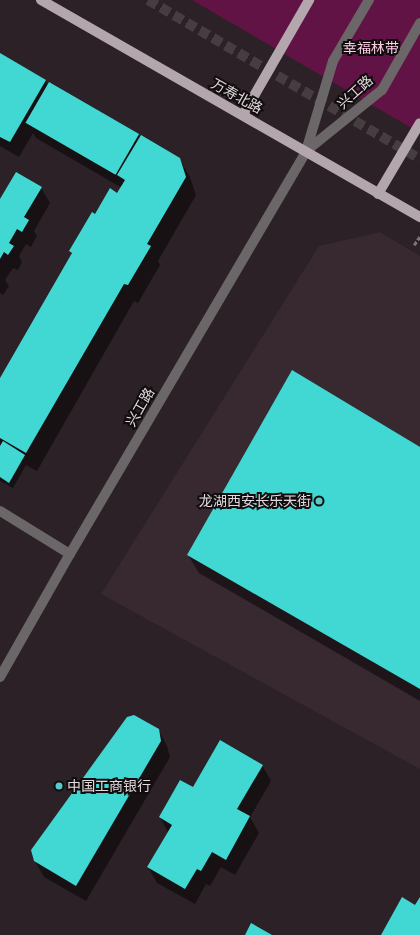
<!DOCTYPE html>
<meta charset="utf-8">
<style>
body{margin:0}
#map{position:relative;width:420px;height:935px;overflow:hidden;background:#2b2126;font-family:"Noto Sans","Noto Sans SC",sans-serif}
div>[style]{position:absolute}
.built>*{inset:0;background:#382830}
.green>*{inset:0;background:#621345}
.shadow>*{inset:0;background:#0007}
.building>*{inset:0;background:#41d8d4;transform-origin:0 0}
.major-tunnel>*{height:10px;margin-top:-5px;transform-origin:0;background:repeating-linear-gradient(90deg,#463d41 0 10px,transparent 0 15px)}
.path>*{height:2.5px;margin-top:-1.25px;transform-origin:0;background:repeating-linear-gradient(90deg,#7d7479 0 4px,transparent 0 6px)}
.minor>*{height:10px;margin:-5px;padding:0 5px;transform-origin:5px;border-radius:5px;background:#6b6668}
.major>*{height:10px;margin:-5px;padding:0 5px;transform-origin:5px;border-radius:5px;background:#b3a7ad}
.dots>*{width:11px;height:11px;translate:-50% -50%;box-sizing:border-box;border:2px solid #110c0e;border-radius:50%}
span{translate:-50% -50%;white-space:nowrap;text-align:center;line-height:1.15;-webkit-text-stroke:4px #110c0e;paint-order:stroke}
.park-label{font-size:14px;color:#fccde5}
.street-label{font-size:14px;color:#e1d9dd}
.poi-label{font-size:14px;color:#e1d9dd}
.right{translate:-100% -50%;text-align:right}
.left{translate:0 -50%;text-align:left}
</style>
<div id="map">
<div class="built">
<i style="clip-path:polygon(380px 232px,420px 256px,420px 769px,101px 594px,319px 246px)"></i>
</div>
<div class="green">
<i style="clip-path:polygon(192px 0,420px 0,420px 133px)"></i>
</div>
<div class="shadow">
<i style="clip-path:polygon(0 54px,45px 80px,48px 86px,50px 84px,139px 135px,140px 138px,179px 158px,190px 177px,196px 195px,158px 261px,160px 265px,138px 303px,134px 301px,37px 471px,26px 465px,13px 488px,0 481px,0 380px,72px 255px,70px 251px,95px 215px,118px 194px,122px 188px,36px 138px,33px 133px,19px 157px,0 146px)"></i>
<i style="clip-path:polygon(41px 188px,50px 203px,34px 231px,37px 236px,31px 247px,26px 244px,19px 256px,22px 262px,18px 270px,13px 268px,5px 280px,9px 286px,3px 295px,0 293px,0 201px)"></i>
<i style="clip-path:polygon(420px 448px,420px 701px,199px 573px,188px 555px)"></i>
<i style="clip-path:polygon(158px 729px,167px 746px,170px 757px,86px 901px,44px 877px,35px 861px)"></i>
<i style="clip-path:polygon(262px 765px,271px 781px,250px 817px,259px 833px,235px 875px,221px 867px,210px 886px,206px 884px,195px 904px,157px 883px,148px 867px,168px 832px,160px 817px,194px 789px)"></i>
</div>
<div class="building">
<i style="clip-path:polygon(0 53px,46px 80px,10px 142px,0 137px)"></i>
<i style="left:49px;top:82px;width:104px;height:47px;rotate:30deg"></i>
<i style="clip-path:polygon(141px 135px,180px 158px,186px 177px,147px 244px,151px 246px,128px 285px,124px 284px,26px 453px,0 438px,0 378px,72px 253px,69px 251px,92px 212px,95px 214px,110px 188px,117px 193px,125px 180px,117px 175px)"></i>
<i style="clip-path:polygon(16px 172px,42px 187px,24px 217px,29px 220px,22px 232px,17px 229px,9px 243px,14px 246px,8px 255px,4px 252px,0 259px,0 199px)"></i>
<i style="clip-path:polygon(292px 370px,420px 447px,420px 689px,187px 555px)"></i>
<i style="clip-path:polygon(3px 441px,25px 455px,9px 483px,0 477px,0 446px)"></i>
<i style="clip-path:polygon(134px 715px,159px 729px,161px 741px,76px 886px,34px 861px,31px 850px,127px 717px)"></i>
<i style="clip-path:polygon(220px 740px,263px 765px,237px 809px,250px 816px,226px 860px,212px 852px,201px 871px,197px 869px,185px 889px,147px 867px,172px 825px,159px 817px,180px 780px,193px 787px)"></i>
<i style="clip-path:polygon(402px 897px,415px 905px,420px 897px,420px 935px,381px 935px)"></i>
<i style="clip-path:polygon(251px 923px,272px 935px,245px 935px)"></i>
</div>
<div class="major-tunnel">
<i style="left:148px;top:0;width:315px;rotate:30.3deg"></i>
</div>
<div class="path">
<i style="left:414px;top:245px;width:11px;rotate:-56deg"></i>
</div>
<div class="minor">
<i style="left:306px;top:151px;width:97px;rotate:-38.8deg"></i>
<i style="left:382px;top:90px;width:77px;rotate:-60.4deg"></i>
<i style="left:0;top:511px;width:82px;rotate:31.6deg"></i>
<i style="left:0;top:677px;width:142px;rotate:-60.4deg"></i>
<i style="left:70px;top:554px;width:467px;rotate:-59.6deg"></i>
<i style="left:306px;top:151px;width:94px;rotate:-73.3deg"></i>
<i style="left:333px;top:61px;width:71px;rotate:-59.5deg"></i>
</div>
<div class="major">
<i style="left:41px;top:0;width:437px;rotate:29.8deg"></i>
<i style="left:243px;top:115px;width:133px;rotate:-60.1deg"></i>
<i style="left:378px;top:194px;width:82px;rotate:-59.4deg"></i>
</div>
<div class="dots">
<i style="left:319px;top:501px;background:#53cdca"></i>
<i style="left:59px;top:786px;background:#53cdca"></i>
</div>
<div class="park-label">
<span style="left:371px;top:48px">幸福林带</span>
</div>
<div class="street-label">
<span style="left:355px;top:92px;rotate:-42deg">兴工路</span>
<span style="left:237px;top:96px;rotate:29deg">万寿北路</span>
<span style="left:140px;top:407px;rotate:-60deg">兴工路</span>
</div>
<div class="poi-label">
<span class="right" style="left:311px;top:501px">龙湖西安长乐天街</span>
<span class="left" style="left:67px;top:786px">中国工商银行</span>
</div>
</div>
